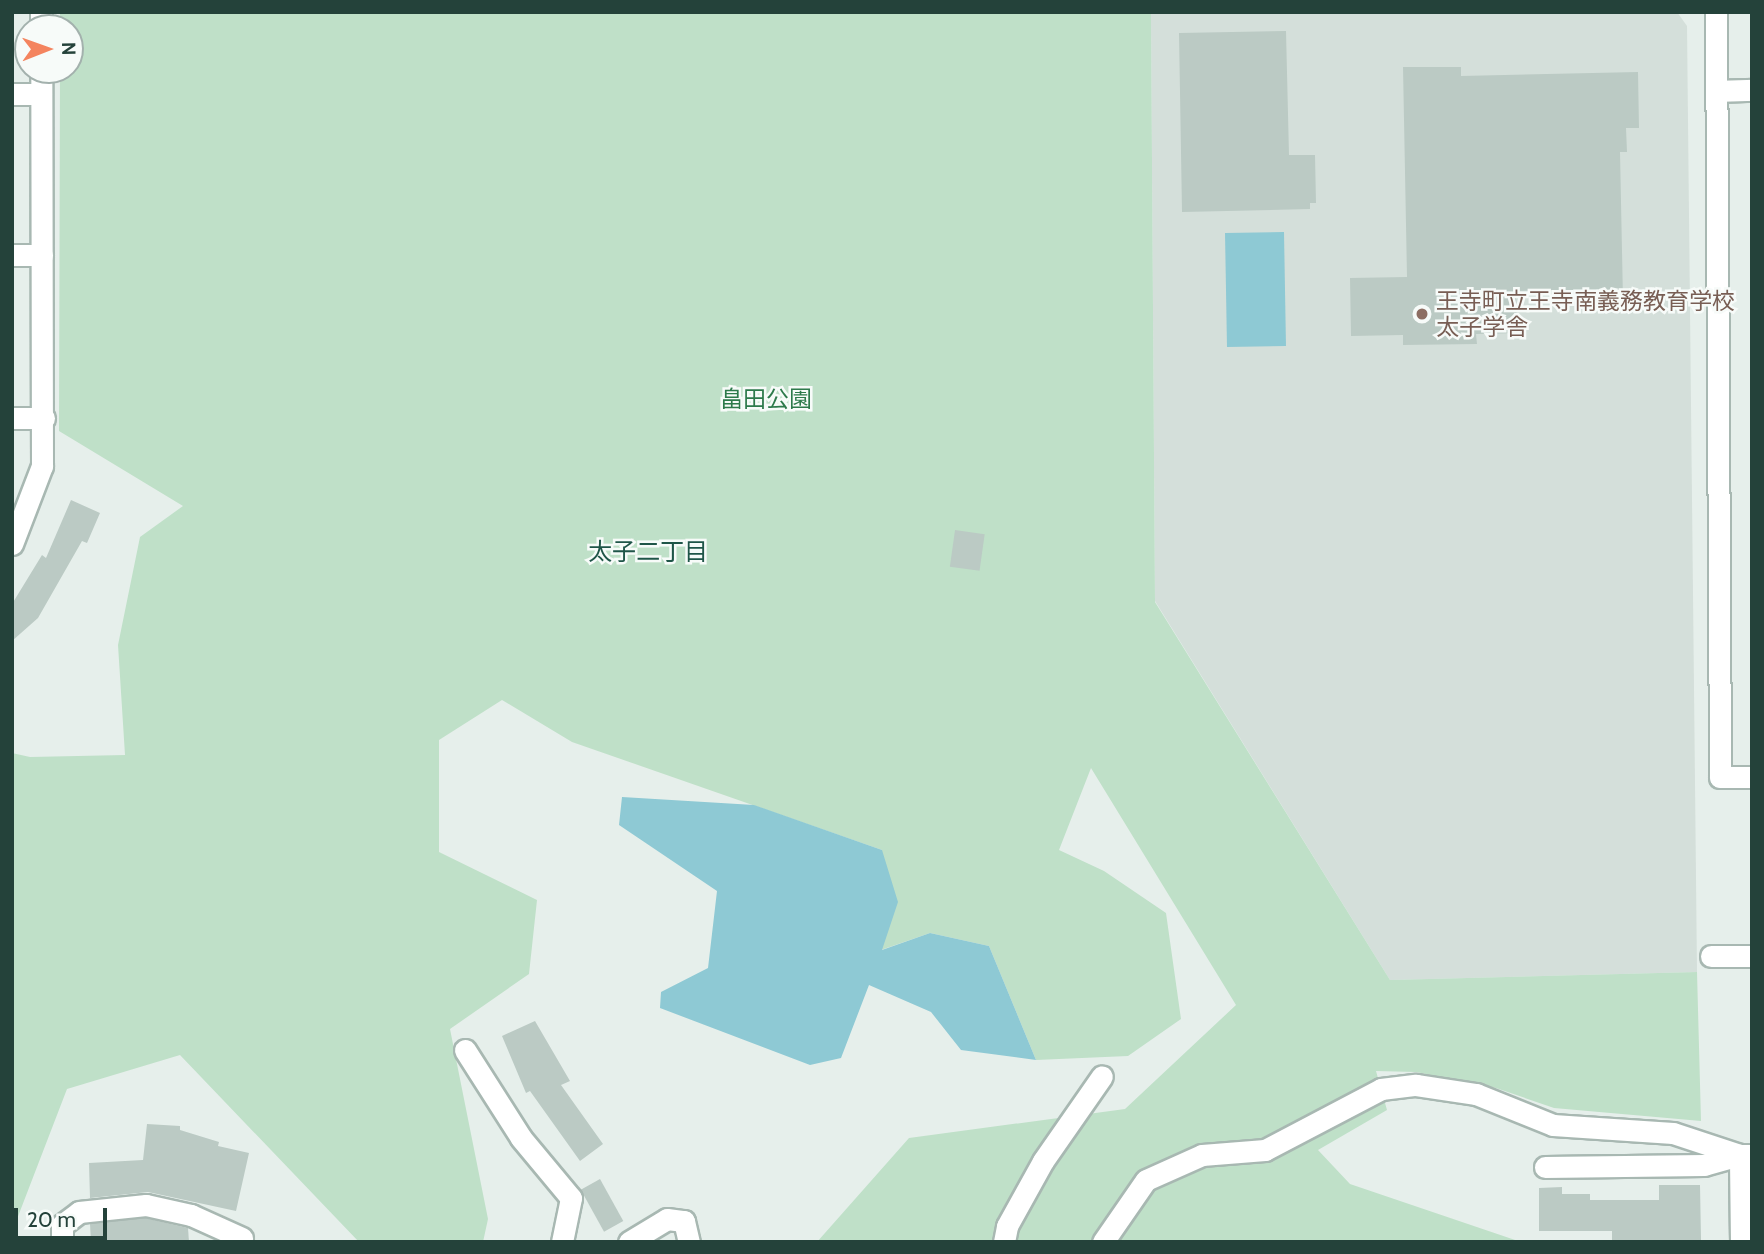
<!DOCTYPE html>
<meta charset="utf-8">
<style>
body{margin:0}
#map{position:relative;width:1764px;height:1254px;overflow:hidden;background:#e6efeb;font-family:Cabin,"Noto Sans JP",sans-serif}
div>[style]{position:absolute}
.built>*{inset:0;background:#d4dfda}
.green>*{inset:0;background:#bfe0c8}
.water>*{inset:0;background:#8ec9d4;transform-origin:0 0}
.building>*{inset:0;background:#bbcac4;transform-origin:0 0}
.roads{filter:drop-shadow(2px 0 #a8b8b2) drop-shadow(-2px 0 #a8b8b2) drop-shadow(0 2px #a8b8b2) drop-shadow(0 -2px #a8b8b2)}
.minor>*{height:21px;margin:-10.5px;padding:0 10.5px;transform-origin:10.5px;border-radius:10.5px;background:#fff}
.tertiary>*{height:21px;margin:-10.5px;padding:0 10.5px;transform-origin:10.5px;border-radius:10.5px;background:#fff}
.dots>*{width:19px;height:19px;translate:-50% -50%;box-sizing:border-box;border:4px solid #f7fbf9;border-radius:50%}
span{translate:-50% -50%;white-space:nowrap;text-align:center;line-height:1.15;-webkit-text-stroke:5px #f7fbf9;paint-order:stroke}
.education-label{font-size:23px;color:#785e54}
.left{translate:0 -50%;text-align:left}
.park-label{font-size:23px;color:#2d7a4b}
.neighbourhood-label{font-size:24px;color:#1f5548}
.frame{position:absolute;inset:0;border:14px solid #24423a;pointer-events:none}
.north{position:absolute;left:14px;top:14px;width:70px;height:70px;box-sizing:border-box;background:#f7fbf9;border:2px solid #a3b1ad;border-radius:50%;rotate:89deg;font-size:19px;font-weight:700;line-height:28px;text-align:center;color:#24423a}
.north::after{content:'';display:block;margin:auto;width:24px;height:32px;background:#f4845f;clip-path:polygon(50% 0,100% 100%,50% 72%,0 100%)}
.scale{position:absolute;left:14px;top:1208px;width:93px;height:32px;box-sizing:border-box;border:4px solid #24423a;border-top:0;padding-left:9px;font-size:21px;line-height:24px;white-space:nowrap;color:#24423a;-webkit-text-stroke:5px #f7fbf9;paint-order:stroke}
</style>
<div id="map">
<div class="built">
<i style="clip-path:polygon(1677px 12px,1687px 26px,1697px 972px,1390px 980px,1155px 601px,1151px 13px)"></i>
</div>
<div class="green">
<i style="clip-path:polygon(60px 12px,1151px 13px,1155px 602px,1390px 980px,1697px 972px,1701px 1121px,1554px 1108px,1496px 1088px,1416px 1072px,1376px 1071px,1387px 1110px,1318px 1150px,1350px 1184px,1521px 1242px,817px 1242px,909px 1138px,1125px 1109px,1236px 1005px,1091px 768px,1059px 850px,1104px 871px,1166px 913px,1181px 1019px,1128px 1056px,1036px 1060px,989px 946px,930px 933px,881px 950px,882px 850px,572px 742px,502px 700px,439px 740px,439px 852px,537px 900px,529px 974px,450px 1029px,488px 1219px,483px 1242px,359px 1242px,180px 1055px,67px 1089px,12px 1232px,12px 753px,30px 757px,125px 755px,118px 645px,140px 537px,183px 506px,59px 431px,60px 70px,70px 70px,70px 28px,60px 28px)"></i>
</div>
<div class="water">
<i style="left:1284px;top:232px;width:114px;height:59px;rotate:89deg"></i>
<i style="clip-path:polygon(622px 797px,754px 805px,882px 850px,898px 902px,882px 950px,930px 933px,989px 946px,1036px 1060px,961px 1050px,931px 1012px,869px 985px,841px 1058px,810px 1065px,660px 1008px,661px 992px,708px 968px,717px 891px,619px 825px)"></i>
</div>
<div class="building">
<i style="clip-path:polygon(1286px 31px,1289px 155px,1315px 155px,1316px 203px,1310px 203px,1310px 209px,1182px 212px,1179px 33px)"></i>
<i style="clip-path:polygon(1403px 67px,1461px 67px,1461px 76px,1638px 72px,1639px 128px,1626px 128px,1627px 152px,1620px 152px,1623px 300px,1570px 301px,1570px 290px,1516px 291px,1517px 333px,1476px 334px,1477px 344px,1403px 345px,1403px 335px,1351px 336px,1350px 278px,1407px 277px)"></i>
<i style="clip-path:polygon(71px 500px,100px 513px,87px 543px,82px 541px,38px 618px,12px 641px,12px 604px,42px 555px,46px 558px)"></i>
<i style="left:955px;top:530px;width:30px;height:37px;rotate:8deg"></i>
<i style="clip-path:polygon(535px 1021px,570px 1081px,561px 1085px,603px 1144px,580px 1161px,530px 1091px,526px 1093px,502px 1036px)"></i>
<i style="clip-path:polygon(147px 1124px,180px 1126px,180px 1130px,219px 1142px,218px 1146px,249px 1153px,236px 1211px,148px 1192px,90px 1198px,89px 1163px,143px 1160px)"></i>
<i style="left:600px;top:1179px;width:48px;height:22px;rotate:61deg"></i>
<i style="clip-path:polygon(1659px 1185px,1700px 1185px,1701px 1240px,1612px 1242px,1612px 1231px,1539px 1231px,1539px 1188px,1562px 1187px,1562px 1194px,1590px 1194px,1590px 1200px,1659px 1200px)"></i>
<i style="clip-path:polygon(145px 1218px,188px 1228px,189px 1242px,91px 1242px,90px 1224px)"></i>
</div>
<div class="roads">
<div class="minor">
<i style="left:1716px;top:12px;width:765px;rotate:89.7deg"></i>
<i style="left:1720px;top:777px;width:32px"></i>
<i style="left:41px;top:28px;width:16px;rotate:-90deg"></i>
<i style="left:1717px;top:91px;width:35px;rotate:-2deg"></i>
<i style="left:12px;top:94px;width:29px"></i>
<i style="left:12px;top:255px;width:30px"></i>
<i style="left:12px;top:418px;width:32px"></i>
<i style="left:12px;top:544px;width:84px;rotate:-69deg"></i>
<i style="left:42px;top:466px;width:396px;rotate:-90.1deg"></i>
<i style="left:1711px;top:956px;width:41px"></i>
<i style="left:465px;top:1050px;width:104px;rotate:57.5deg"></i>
<i style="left:521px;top:1138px;width:78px;rotate:50.2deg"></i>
<i style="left:571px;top:1198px;width:45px;rotate:101.6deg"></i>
<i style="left:1545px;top:1167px;width:159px;rotate:-0.7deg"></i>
<i style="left:1704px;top:1165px;width:37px;rotate:-16deg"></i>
<i style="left:62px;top:1242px;width:17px;rotate:-90deg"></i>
<i style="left:62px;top:1225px;width:21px;rotate:-37deg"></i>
<i style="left:79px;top:1212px;width:67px;rotate:-6deg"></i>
<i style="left:146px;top:1205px;width:46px;rotate:12.5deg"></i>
<i style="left:191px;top:1215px;width:56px;rotate:24.3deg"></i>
<i style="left:629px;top:1242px;width:44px;rotate:-31.2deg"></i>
<i style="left:667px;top:1219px;width:17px;rotate:7deg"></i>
<i style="left:684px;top:1221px;width:22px;rotate:77deg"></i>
<i style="left:1004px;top:1242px;width:16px;rotate:-79deg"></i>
<i style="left:1007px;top:1226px;width:74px;rotate:-61deg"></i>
<i style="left:1043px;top:1161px;width:103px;rotate:-55.2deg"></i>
<i style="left:1103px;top:1242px;width:75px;rotate:-55.3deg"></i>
<i style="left:1146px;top:1180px;width:61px;rotate:-24.1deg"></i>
<i style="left:1202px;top:1155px;width:63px;rotate:-4.5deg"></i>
<i style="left:1265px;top:1150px;width:131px;rotate:-27.7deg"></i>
<i style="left:1381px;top:1089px;width:35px;rotate:-7deg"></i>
<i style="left:1416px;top:1085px;width:61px;rotate:8.5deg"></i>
<i style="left:1476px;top:1094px;width:83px;rotate:21.9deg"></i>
<i style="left:1553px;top:1125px;width:120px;rotate:3.8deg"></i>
<i style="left:1673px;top:1133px;width:71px;rotate:18.2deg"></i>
</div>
<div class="tertiary">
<i style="left:1741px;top:1242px;width:87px;rotate:-90.7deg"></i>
<i style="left:1740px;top:1155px;width:12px"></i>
</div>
</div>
<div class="dots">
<i style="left:1422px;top:314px;background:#8d6e63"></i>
</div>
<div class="education-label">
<span class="left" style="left:1436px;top:314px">王寺町立王寺南義務教育学校<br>太子学舎</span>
</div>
<div class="park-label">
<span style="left:766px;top:399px">畠田公園</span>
</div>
<div class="neighbourhood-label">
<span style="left:648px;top:552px">太子二丁目</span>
</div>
<div class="frame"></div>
<div class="north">N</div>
<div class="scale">20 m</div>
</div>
